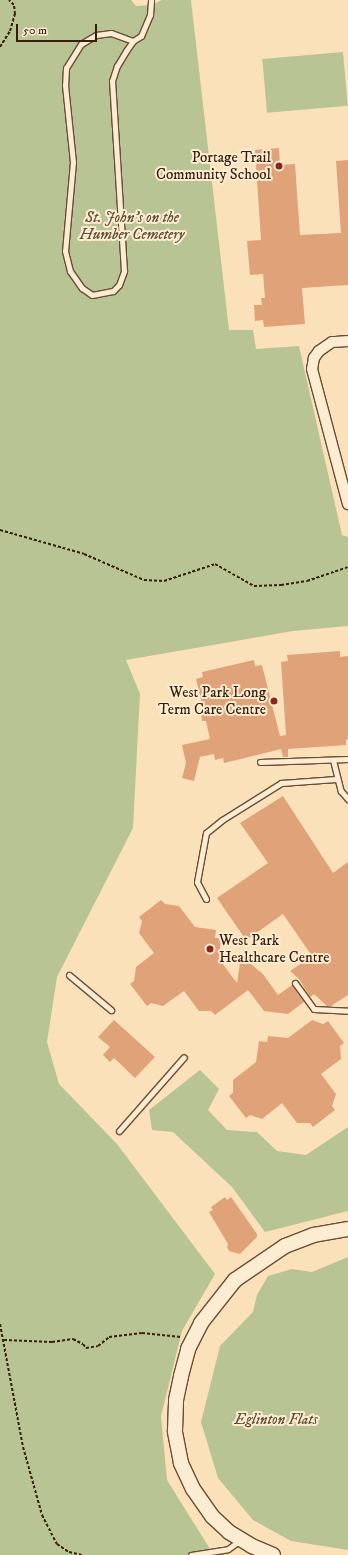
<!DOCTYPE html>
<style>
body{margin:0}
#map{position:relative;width:348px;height:1555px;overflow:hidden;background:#fbe1b9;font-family:"IM FELL DW Pica",serif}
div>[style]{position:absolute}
.green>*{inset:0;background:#b8c494;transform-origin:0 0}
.building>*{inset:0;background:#e0a279}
.path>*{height:2px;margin-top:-1px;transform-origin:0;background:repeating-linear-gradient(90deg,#3a1c0a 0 3px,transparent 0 5px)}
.roads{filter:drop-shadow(1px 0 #6a4d36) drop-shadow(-1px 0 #6a4d36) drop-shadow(0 1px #6a4d36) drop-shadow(0 -1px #6a4d36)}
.lane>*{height:5px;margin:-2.5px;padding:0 2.5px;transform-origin:2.5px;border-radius:2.5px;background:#fcecd2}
.street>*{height:10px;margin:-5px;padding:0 5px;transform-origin:5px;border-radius:5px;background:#fcecd2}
.secondary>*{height:14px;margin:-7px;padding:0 7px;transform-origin:7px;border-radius:7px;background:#fcecd2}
.dots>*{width:11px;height:11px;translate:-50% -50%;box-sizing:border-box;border:2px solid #fcecd2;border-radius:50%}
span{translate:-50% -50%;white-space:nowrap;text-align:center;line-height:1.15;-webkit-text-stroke:4px #fcecd2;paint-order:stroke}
.poi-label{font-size:15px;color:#3a1c0a}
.right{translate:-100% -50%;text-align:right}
.left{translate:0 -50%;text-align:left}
.park-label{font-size:15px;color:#604e33;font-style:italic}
.scale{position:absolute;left:16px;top:24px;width:81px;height:18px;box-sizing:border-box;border:2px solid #3a1c0a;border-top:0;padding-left:5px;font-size:12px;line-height:14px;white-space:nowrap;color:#3a1c0a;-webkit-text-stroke:3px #fcecd2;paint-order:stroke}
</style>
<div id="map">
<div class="green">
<i style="clip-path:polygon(0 0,131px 0,136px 6px,151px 5px,162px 0,191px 0,229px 330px,253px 330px,256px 349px,299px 346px,342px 535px,348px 537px,348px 626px,293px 631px,126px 660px,140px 694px,133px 828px,57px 977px,47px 1042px,59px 1084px,117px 1144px,215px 1274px,182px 1331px,161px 1416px,167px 1480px,210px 1549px,227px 1555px,0 1555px)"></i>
<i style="left:343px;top:52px;width:54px;height:81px;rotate:85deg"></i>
<i style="clip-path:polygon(200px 1070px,219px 1089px,208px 1110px,227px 1130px,257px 1132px,277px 1151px,306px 1155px,348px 1127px,348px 1211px,265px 1232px,232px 1187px,173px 1132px,152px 1130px,149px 1110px)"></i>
<i style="clip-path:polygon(348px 1257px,348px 1550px,291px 1541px,253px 1520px,218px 1478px,201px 1422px,220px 1346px,253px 1312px,257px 1295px,268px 1276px,292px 1269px,312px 1272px)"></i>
</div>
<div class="building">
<i style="clip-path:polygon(279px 148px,280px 165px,295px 164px,300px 235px,341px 233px,336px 161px,348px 160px,348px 285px,302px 288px,305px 324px,264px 327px,263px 320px,255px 321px,254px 305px,262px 305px,261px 298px,265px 298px,263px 274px,250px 275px,247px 241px,261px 240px,255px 150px)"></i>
<i style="clip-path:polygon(340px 651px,340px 657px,348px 656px,348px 739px,346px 740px,346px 745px,288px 749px,288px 757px,283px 757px,281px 749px,224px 763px,223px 758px,215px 760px,214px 754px,200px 757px,194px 781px,182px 778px,186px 763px,182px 745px,210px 739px,206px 721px,202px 721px,201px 713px,204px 712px,196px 679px,203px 677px,202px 672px,254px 660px,255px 666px,262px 665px,280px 736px,286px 735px,281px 662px,288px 661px,287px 655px)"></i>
<i style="clip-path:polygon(283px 796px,333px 873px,348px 862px,348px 995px,331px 1006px,327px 1006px,314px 994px,310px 997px,299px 979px,290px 971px,312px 956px,283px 914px,246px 940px,217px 898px,268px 863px,240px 823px)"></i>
<i style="clip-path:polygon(161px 900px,165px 904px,179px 906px,195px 927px,216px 930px,215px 938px,221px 938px,219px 959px,237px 983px,241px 956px,263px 974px,278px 995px,292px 985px,304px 1002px,288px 1014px,264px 1011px,248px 990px,215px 1015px,211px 1011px,199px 1011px,184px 991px,163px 1006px,151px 1003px,147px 1006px,130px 984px,134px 981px,136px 967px,154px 953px,139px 933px,142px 921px,139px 917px)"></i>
<i style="clip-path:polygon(114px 1020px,155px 1057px,135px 1078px,114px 1058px,110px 1062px,103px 1055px,110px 1047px,98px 1037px)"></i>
<i style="clip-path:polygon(312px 1020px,323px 1024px,328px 1021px,344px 1043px,340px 1046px,341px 1059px,321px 1074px,336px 1094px,332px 1106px,335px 1110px,313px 1127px,310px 1123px,297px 1123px,282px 1103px,262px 1119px,250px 1115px,246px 1118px,229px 1096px,233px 1093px,233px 1080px,256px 1062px,259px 1041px,267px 1042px,268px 1036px,288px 1038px)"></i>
<i style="clip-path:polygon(225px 1197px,227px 1200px,231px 1197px,257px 1234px,257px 1237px,240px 1254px,229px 1251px,227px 1247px,228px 1244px,209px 1212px,213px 1210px,211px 1207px)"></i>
</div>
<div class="path">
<i style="left:0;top:47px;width:19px;rotate:-58deg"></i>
<i style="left:10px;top:31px;width:18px;rotate:-74deg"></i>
<i style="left:15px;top:14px;width:9px;rotate:-96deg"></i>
<i style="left:14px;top:5px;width:7px;rotate:-135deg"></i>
<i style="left:0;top:530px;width:87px;rotate:15.9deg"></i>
<i style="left:84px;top:554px;width:65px;rotate:23.4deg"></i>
<i style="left:144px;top:580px;width:20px;rotate:3deg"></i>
<i style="left:164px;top:581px;width:54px;rotate:-18.4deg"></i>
<i style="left:215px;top:564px;width:45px;rotate:29.4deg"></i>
<i style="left:254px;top:586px;width:27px;rotate:-2deg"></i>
<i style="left:281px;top:585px;width:26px;rotate:-9deg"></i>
<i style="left:307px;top:581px;width:43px;rotate:-18.9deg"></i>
<i style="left:0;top:1324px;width:125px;rotate:79.4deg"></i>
<i style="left:23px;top:1447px;width:71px;rotate:74.4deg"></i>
<i style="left:42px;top:1515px;width:33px;rotate:63deg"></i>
<i style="left:57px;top:1544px;width:14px;rotate:34deg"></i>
<i style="left:69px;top:1552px;width:13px;rotate:13deg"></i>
<i style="left:4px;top:1340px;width:48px;rotate:2.4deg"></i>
<i style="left:52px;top:1342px;width:21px;rotate:-8deg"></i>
<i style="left:73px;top:1339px;width:11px;rotate:27deg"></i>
<i style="left:83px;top:1344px;width:5px;rotate:53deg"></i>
<i style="left:86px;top:1348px;width:12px;rotate:-9deg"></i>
<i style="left:98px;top:1346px;width:14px;rotate:-39deg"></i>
<i style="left:109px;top:1337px;width:33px;rotate:-7deg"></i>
<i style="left:142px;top:1333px;width:39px;rotate:6deg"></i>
</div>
<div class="roads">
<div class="lane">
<i style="left:133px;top:41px;width:23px;rotate:-160deg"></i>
<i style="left:111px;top:33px;width:15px;rotate:172deg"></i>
<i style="left:96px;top:35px;width:17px;rotate:149deg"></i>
<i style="left:81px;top:44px;width:28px;rotate:122deg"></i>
<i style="left:66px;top:68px;width:17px;rotate:93deg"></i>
<i style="left:65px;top:85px;width:77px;rotate:84.1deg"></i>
<i style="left:73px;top:162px;width:89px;rotate:95.1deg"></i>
<i style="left:65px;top:251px;width:21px;rotate:76deg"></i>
<i style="left:70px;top:271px;width:21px;rotate:55deg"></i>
<i style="left:82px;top:288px;width:12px;rotate:35deg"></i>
<i style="left:92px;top:295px;width:21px;rotate:-11deg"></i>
<i style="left:113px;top:291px;width:8px;rotate:-45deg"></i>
<i style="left:119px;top:285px;width:15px;rotate:-70deg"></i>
<i style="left:124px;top:271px;width:190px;rotate:-93.6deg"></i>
<i style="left:112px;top:81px;width:16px;rotate:-72deg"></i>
<i style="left:117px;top:66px;width:17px;rotate:-59deg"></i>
<i style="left:126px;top:51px;width:12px;rotate:-55deg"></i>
<i style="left:133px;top:41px;width:9px;rotate:-32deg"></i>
<i style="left:141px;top:36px;width:23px;rotate:-67deg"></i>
<i style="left:150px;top:15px;width:15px;rotate:-86deg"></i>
<i style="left:333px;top:760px;width:32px;rotate:76deg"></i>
<i style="left:341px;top:791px;width:11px;rotate:49deg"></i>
<i style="left:260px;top:762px;width:88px;rotate:-2deg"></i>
<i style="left:206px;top:899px;width:19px;rotate:-118deg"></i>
<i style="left:197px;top:882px;width:50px;rotate:-79.6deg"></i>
<i style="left:206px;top:833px;width:21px;rotate:-39deg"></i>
<i style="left:222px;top:820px;width:70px;rotate:-32.1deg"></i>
<i style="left:281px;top:783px;width:55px;rotate:-4.2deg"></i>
<i style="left:69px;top:975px;width:55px;rotate:39.8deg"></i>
<i style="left:295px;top:983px;width:32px;rotate:54deg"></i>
<i style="left:314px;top:1009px;width:34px;rotate:3deg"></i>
<i style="left:119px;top:1131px;width:98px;rotate:-48.7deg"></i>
<i style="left:191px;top:1555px;width:37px;rotate:-9deg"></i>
<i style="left:228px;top:1549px;width:14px;rotate:-36deg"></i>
</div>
<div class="street">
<i style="left:348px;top:341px;width:16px;rotate:176deg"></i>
<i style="left:332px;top:342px;width:16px;rotate:145deg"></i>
<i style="left:319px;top:351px;width:9px;rotate:126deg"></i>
<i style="left:314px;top:358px;width:11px;rotate:100deg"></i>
<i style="left:312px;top:369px;width:140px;rotate:75.1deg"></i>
</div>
<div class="secondary">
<i style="left:273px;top:1555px;width:23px;rotate:-157deg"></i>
<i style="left:252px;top:1546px;width:27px;rotate:-149deg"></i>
<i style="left:229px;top:1532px;width:23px;rotate:-137deg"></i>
<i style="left:212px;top:1516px;width:33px;rotate:-125deg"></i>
<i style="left:193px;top:1489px;width:29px;rotate:-115deg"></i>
<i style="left:181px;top:1463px;width:33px;rotate:-101deg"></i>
<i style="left:175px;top:1431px;width:31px;rotate:-88deg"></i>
<i style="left:176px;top:1400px;width:25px;rotate:-78deg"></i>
<i style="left:181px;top:1376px;width:28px;rotate:-75deg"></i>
<i style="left:188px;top:1349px;width:29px;rotate:-63deg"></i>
<i style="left:201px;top:1323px;width:55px;rotate:-51.7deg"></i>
<i style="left:235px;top:1280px;width:60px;rotate:-34.2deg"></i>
<i style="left:285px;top:1246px;width:31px;rotate:-21deg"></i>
<i style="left:314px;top:1235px;width:35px;rotate:-10deg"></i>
</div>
</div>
<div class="dots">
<i style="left:279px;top:166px;background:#8f2418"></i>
<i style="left:274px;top:701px;background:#8f2418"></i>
<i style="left:210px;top:949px;background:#8f2418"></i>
</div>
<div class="poi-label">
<span class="right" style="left:271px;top:166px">Portage Trail<br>Community School</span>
<span class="right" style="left:266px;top:701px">West Park Long<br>Term Care Centre</span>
<span class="left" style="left:219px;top:949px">West Park<br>Healthcare Centre</span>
</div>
<div class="park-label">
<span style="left:132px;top:226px">St. John's on the<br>Humber Cemetery</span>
<span style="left:276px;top:1420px">Eglinton Flats</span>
</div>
<div class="scale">50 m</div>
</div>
